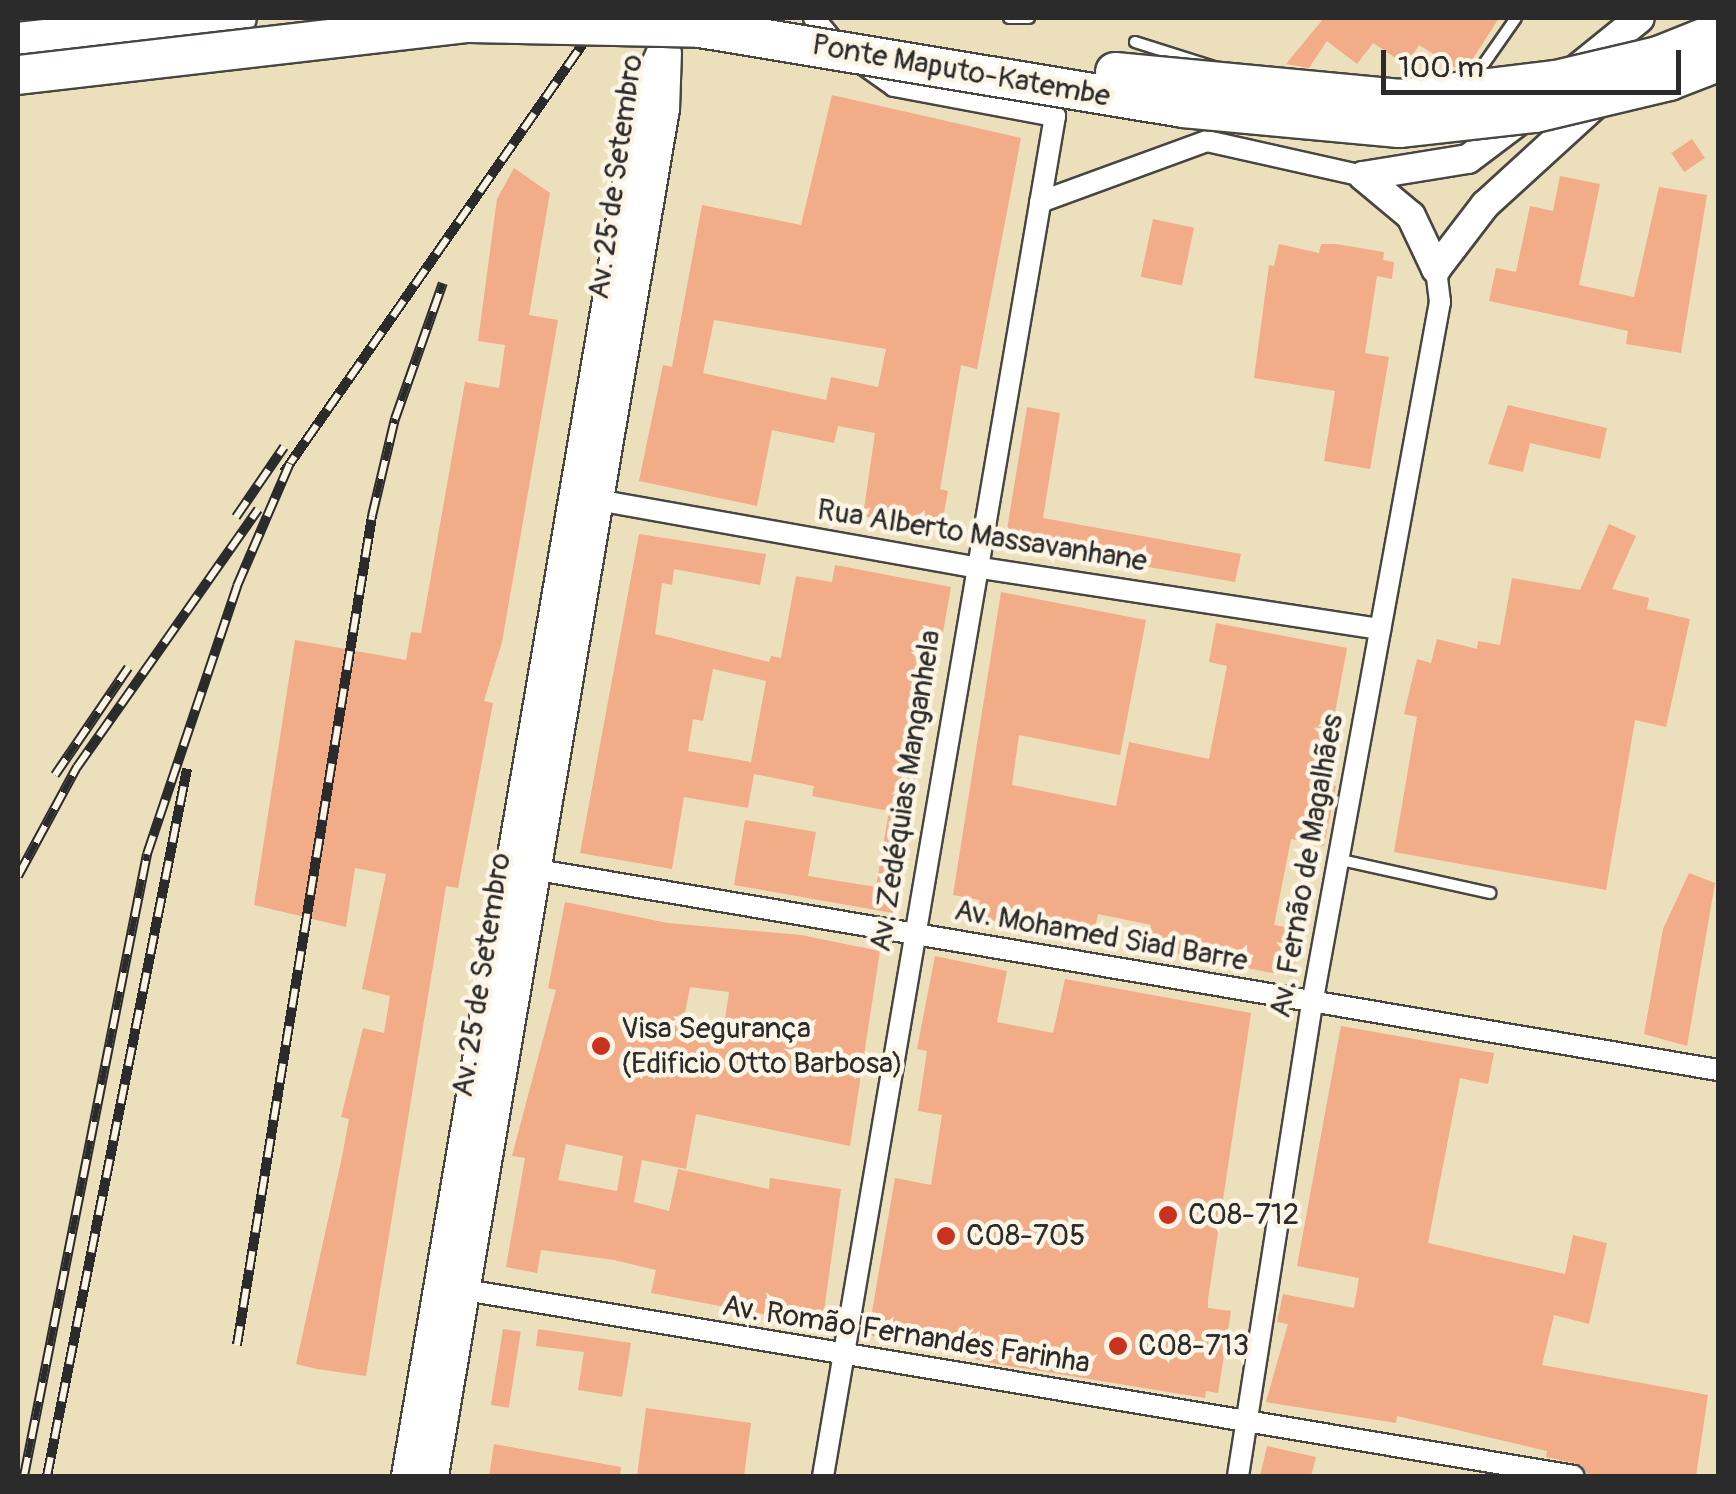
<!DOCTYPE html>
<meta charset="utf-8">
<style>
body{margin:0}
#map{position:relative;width:1736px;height:1494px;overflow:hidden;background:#ecdfbc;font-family:Pangolin,sans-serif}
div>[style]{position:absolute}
.building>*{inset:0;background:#f2ac88;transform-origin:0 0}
.roads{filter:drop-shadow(2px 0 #484641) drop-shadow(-2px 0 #484641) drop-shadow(0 2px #484641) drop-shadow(0 -2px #484641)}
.lane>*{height:10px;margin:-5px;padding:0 5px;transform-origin:5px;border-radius:5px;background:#fff}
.street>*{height:20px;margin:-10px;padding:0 10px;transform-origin:10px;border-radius:10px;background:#fff}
.secondary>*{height:28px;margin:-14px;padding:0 14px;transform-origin:14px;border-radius:14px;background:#fff}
.highway>*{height:38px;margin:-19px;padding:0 19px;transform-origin:19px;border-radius:19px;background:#fff}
.rail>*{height:10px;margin-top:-5px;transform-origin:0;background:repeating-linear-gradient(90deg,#fcf5e5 0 19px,#2b2b2b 0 38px);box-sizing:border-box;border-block:2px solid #2b2b2b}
.bridges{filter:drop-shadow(2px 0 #484641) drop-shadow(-2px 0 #484641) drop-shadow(0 2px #484641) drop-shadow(0 -2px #484641)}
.highway-bridge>*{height:38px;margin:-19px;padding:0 19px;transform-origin:19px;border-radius:19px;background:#fff}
.dots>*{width:28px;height:28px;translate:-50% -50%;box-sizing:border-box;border:5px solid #fcf5e5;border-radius:50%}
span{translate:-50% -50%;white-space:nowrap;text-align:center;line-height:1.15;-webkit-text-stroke:9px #fcf5e5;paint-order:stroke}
.street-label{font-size:30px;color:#2b2b2b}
.poi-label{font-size:30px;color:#2b2b2b}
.left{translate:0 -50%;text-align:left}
.frame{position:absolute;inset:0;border:20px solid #2b2b2b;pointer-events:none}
.scale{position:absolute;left:1381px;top:50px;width:300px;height:45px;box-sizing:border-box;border:5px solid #2b2b2b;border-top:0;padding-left:12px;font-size:30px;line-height:35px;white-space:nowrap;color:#2b2b2b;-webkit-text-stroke:8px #fcf5e5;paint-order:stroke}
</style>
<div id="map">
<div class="building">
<i style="clip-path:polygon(1324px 18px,1499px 18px,1467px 68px,1457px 69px,1419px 45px,1406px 65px,1373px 43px,1357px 64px,1327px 41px,1309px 68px,1286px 64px)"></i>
<i style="clip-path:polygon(evenodd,832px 95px,1021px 138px,977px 369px,961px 365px,940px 489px,948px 491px,941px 529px,863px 516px,875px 433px,838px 426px,834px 443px,772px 430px,757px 506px,639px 481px,663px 365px,672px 367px,702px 205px,801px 225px,832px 95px,714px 320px,886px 349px,878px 387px,831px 377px,826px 400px,703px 373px,714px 320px)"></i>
<i style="left:1692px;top:139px;width:23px;height:25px;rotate:56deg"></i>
<i style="clip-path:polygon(514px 168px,550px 193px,529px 315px,558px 320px,502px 642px,484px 701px,493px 703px,458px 888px,446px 886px,366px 1376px,317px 1369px,296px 1364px,342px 1157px,349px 1119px,341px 1117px,363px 1028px,384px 1033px,390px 996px,362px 989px,386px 874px,355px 868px,346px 927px,254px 905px,295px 640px,406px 660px,411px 632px,421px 633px,465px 382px,499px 388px,505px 345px,478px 341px,497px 199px)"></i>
<i style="clip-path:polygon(1560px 176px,1600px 184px,1579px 285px,1634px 297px,1659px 187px,1707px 195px,1681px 353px,1626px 344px,1628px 331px,1489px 301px,1496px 268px,1516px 272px,1530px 206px,1553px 211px)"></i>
<i style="left:1153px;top:219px;width:42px;height:59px;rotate:12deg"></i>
<i style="clip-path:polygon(1279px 244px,1319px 253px,1321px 244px,1336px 244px,1384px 252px,1383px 260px,1394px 262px,1392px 279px,1377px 276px,1365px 353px,1389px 357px,1370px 469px,1324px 461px,1335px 391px,1254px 378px,1269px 265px,1274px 266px)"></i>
<i style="clip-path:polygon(1508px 405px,1607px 428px,1600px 459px,1530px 443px,1523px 472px,1488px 464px)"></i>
<i style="clip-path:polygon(1027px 407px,1060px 413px,1043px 518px,1241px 554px,1235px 582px,1005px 542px)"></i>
<i style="clip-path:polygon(1609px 524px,1636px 536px,1612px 589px,1649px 598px,1647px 609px,1690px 619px,1666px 727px,1635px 720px,1606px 890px,1394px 852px,1417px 717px,1404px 714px,1417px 659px,1431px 663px,1437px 639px,1477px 649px,1478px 641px,1500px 645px,1512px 578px,1580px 590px)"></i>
<i style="clip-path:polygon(evenodd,639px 534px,766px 554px,760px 585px,674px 569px,672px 585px,662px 583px,655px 634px,769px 662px,771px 656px,781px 658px,796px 576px,832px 582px,835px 565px,951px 587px,893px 913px,734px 885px,745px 820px,816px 832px,808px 876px,876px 887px,889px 811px,812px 796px,814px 786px,754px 774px,748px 808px,684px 797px,672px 869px,580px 853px,639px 534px,713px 669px,766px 681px,751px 762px,688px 751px,693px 719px,703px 721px,713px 669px)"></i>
<i style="clip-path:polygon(1001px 592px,1146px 620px,1120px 755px,1019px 735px,1012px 785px,1116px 806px,1129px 742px,1209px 759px,1227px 666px,1209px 662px,1216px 623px,1347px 648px,1322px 783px,1336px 786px,1324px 846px,1291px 839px,1274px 925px,1302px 930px,1292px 977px,1147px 948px,1151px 925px,1098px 914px,1094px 932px,1056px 924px,1054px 933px,977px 917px,980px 900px,953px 895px)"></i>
<i style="clip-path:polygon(1689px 873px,1715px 883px,1687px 1046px,1644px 1034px,1663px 929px)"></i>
<i style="clip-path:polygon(evenodd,565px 902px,668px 923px,801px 935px,880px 951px,850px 1146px,696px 1114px,686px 1169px,642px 1160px,634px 1202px,669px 1211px,678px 1169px,769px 1189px,770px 1178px,841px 1189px,822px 1325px,651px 1293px,656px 1270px,614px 1260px,541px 1250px,537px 1273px,506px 1267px,525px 1158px,512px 1156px,556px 990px,548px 988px,565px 902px,690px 987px,729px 992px,724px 1027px,684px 1019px,690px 987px,565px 902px,566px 1144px,623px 1156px,617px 1191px,558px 1180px,566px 1144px)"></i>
<i style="clip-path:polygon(935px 956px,1007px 971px,997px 1022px,1053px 1033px,1065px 979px,1251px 1013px,1208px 1299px,1208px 1308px,1231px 1311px,1218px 1393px,1206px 1391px,1205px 1398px,997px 1364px,868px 1335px,895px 1178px,931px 1185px,942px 1115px,918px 1111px,927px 1051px,917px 1049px)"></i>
<i style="clip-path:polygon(1341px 1026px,1494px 1053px,1488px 1084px,1460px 1078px,1428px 1243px,1565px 1274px,1573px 1235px,1607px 1243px,1589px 1324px,1554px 1315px,1542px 1365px,1708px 1395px,1696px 1476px,1588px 1476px,1582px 1465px,1546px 1457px,1547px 1451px,1397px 1416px,1396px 1423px,1266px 1402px,1288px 1324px,1277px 1322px,1283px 1294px,1354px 1308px,1359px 1278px,1297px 1266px)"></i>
<i style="left:503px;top:1329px;width:18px;height:77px;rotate:9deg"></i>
<i style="clip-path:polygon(538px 1329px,631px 1343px,622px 1397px,578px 1390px,584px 1352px,536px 1346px)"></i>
<i style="clip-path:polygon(646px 1408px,751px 1423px,744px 1476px,637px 1476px)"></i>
<i style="clip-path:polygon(494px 1444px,621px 1467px,620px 1476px,489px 1476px)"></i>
<i style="clip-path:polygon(1267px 1446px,1316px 1457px,1311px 1476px,1260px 1476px)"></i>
</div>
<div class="roads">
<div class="lane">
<i style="left:1009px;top:18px;width:20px"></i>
<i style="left:1135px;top:42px;width:83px;rotate:17.6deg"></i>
<i style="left:1474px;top:78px;width:73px;rotate:-55deg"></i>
<i style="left:1341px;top:860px;width:153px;rotate:12.5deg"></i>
</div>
<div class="street">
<i style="left:814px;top:18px;width:33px;rotate:51deg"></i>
<i style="left:835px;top:44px;width:72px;rotate:35.4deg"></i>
<i style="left:894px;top:86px;width:164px;rotate:10.6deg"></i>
<i style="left:1055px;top:116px;width:1380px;rotate:99.68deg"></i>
<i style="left:1040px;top:202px;width:178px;rotate:-20.1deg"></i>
<i style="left:1207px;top:141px;width:160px;rotate:12.6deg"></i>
<i style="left:586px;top:498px;width:394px;rotate:10.1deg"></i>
<i style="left:974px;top:567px;width:411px;rotate:8.7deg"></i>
<i style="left:532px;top:869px;width:1203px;rotate:9.62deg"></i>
<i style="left:465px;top:1290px;width:1124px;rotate:9.52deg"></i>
<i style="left:1238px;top:1476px;width:478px;rotate:-81.1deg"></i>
<i style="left:1312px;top:1004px;width:714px;rotate:-79.67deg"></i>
<i style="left:1440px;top:302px;width:33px;rotate:-97deg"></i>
</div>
<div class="secondary">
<i style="left:1572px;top:73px;width:87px;rotate:-39deg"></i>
<i style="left:1363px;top:176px;width:106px;rotate:-9.2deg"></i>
<i style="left:1468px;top:159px;width:76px;rotate:-37deg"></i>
<i style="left:1363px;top:176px;width:62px;rotate:39.8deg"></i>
<i style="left:1411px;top:216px;width:59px;rotate:64.7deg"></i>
<i style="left:1436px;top:269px;width:81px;rotate:-52.6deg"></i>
<i style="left:1485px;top:205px;width:154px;rotate:-42.4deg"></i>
<i style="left:406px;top:1476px;width:1400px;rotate:-80.3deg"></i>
<i style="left:642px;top:96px;width:85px;rotate:-66.4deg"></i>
<i style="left:434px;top:1476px;width:1386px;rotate:-80.41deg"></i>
<i style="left:665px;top:109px;width:56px;rotate:-88deg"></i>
</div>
<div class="highway">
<i style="left:18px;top:42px;width:220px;rotate:-6.3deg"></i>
</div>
</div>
<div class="rail">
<i style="left:284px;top:472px;width:554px;rotate:-55.08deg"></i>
<i style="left:236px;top:517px;width:85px;rotate:-55.6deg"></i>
<i style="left:55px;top:775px;width:130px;rotate:-55.7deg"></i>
<i style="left:18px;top:876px;width:124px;rotate:-61.6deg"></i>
<i style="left:77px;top:767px;width:315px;rotate:-54.9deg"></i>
<i style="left:237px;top:1345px;width:840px;rotate:-80.75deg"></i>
<i style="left:372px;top:516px;width:100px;rotate:-76.7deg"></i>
<i style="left:395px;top:419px;width:144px;rotate:-70.6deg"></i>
<i style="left:24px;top:1476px;width:634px;rotate:-78.81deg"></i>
<i style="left:147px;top:854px;width:283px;rotate:-71.4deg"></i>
<i style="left:237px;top:586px;width:134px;rotate:-66.7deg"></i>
<i style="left:47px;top:1476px;width:721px;rotate:-78.8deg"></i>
</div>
<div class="bridges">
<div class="highway-bridge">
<i style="left:1115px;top:72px;width:284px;rotate:5.4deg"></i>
<i style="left:1398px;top:99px;width:159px;rotate:-6.9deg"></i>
<i style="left:1556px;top:80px;width:105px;rotate:-13.2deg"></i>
<i style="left:1658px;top:56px;width:65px;rotate:-21.8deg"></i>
<i style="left:18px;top:75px;width:455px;rotate:-6.6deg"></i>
<i style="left:470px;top:23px;width:230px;rotate:1.2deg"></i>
<i style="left:700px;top:28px;width:490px;rotate:9.4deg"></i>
<i style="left:1183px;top:108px;width:217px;rotate:5.3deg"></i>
<i style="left:1399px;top:128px;width:137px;rotate:-6.3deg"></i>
<i style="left:1535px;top:113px;width:138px;rotate:-13.4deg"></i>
<i style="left:1669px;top:81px;width:53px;rotate:-21.2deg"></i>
</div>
</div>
<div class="dots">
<i style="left:601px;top:1046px;background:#c8321e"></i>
<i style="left:1168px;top:1215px;background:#c8321e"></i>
<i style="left:946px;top:1236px;background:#c8321e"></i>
<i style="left:1118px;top:1346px;background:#c8321e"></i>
</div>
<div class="street-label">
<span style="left:961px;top:71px;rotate:10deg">Ponte Maputo-Katembe</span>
<span style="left:616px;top:177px;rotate:-82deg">Av. 25 de Setembro</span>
<span style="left:982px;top:536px;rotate:9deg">Rua Alberto Massavanhane</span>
<span style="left:906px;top:791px;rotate:-81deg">Av. Zedéquias Manganhela</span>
<span style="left:1307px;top:866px;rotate:-80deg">Av. Fernão de Magalhães</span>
<span style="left:1101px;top:936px;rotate:10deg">Av. Mohamed Siad Barre</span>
<span style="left:482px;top:975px;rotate:-81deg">Av. 25 de Setembro</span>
<span style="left:906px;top:1335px;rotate:9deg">Av. Romão Fernandes Farinha</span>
</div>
<div class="poi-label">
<span class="left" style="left:621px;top:1046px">Visa Segurança<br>(Edificio Otto Barbosa)</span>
<span class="left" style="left:1188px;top:1215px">C08-712</span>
<span class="left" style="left:966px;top:1236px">C08-705</span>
<span class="left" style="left:1138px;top:1346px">C08-713</span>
</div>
<div class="frame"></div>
<div class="scale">100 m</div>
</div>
